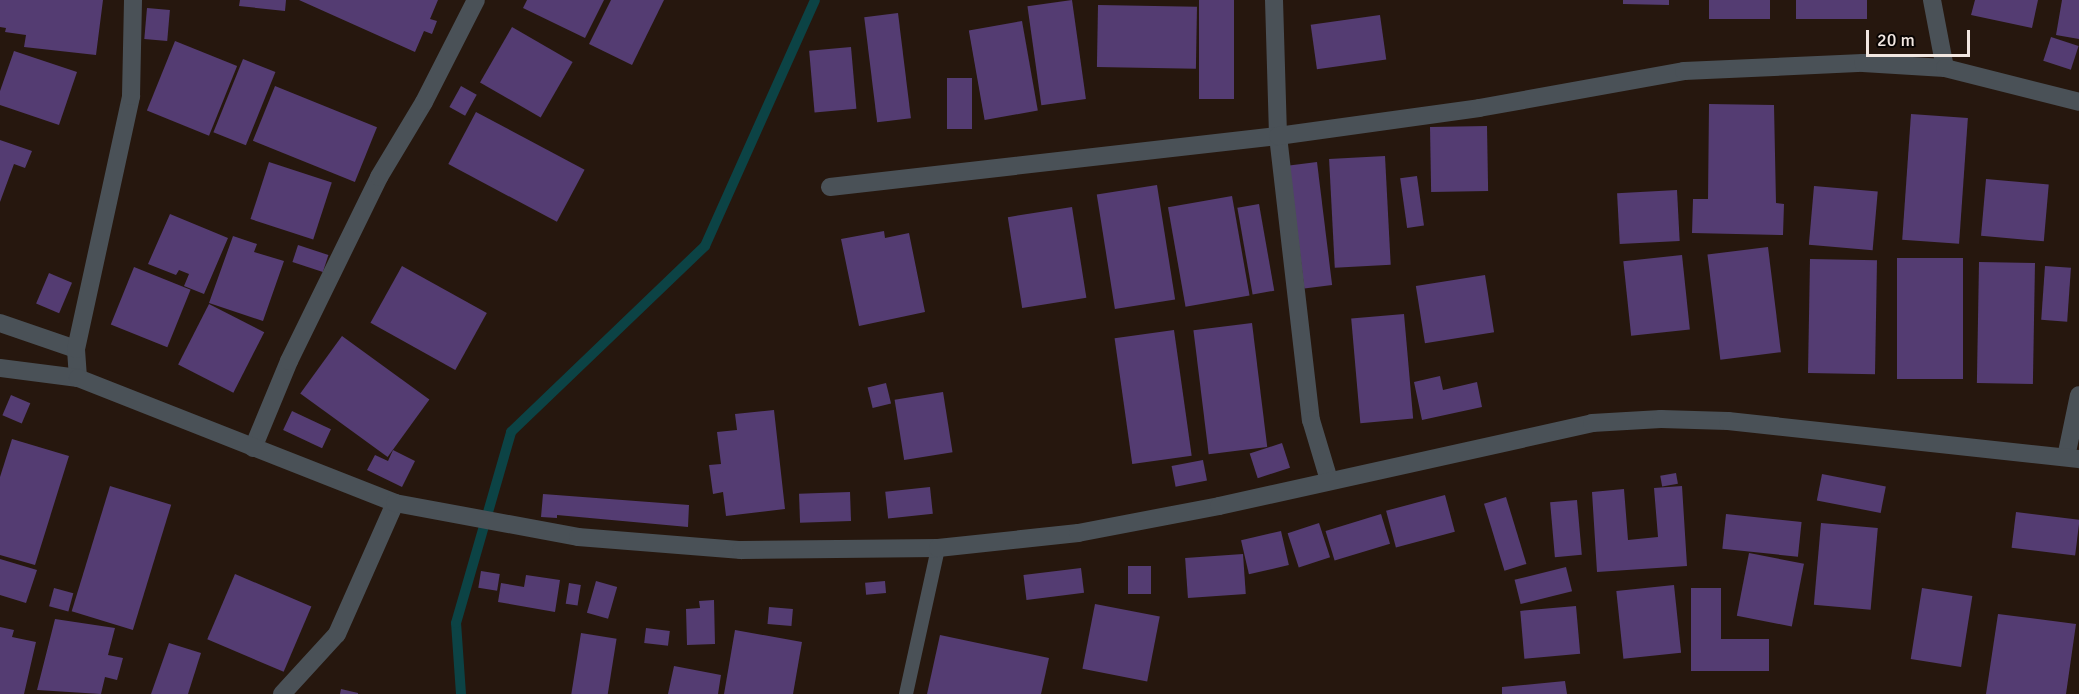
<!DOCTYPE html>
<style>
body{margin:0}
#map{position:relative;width:2079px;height:694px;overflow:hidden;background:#26170e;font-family:Signika,sans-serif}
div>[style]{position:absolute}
.stream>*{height:10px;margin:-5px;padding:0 5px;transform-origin:5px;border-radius:5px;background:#0c4345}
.building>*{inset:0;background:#543c72;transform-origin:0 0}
.service>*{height:14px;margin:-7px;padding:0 7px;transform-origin:7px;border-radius:7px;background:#4a5157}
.minor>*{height:18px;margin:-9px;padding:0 9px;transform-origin:9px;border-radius:9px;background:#4a5157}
.tertiary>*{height:18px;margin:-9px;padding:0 9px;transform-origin:9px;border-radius:9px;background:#4a5157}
span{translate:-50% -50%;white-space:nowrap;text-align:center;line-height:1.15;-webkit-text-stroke:6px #0a0503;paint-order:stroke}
.scale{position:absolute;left:1866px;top:30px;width:104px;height:27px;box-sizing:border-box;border:3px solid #f2e7e1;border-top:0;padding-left:8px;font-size:18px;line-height:21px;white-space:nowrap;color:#f2e7e1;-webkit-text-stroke:4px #0a0503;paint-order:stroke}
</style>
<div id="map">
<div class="stream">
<i style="left:461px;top:694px;width:71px;rotate:-94deg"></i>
<i style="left:456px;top:623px;width:199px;rotate:-73.9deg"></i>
<i style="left:511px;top:432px;width:269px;rotate:-43.8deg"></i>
<i style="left:705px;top:246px;width:269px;rotate:-65.9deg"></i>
</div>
<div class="building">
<i style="clip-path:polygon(0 0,103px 0,96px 55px,24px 47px,26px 35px,5px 32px,6px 28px,0 27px)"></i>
<i style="clip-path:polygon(240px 0,286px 0,285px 11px,239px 6px)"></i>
<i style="clip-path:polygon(299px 0,438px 0,430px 19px,437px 21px,432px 34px,424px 31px,415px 52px)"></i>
<i style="clip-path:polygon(527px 0,604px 0,585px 38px,523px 8px)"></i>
<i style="clip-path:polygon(611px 0,664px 0,632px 65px,589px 44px)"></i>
<i style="left:1072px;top:0;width:100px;height:45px;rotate:82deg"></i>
<i style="left:1199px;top:0;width:35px;height:99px"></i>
<i style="clip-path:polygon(1623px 0,1669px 0,1669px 5px,1623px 4px)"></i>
<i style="left:1709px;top:0;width:61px;height:19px"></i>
<i style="left:1796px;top:0;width:71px;height:19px"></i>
<i style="clip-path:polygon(1975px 0,2038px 0,2032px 28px,1971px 15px)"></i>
<i style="clip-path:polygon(2062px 0,2079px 0,2079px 39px,2056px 35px)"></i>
<i style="left:1098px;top:5px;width:99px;height:62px;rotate:1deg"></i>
<i style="left:147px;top:8px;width:23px;height:31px;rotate:5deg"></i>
<i style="left:898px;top:13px;width:106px;height:34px;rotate:83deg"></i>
<i style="left:1380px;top:15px;width:45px;height:70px;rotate:82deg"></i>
<i style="left:1022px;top:21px;width:91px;height:54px;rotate:80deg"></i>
<i style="left:512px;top:27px;width:70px;height:64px;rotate:30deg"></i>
<i style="left:2051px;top:37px;width:29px;height:25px;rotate:18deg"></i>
<i style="left:175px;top:41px;width:67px;height:75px;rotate:22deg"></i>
<i style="left:851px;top:47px;width:62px;height:42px;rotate:85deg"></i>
<i style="clip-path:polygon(14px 51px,77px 72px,59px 125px,0 105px,0 91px)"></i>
<i style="left:243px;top:59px;width:35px;height:79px;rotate:22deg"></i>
<i style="left:947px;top:78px;width:25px;height:51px"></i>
<i style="left:275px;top:86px;width:110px;height:59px;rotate:22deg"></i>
<i style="left:461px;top:86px;width:18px;height:24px;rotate:29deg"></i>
<i style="clip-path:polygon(1709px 104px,1774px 105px,1776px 203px,1784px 204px,1783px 235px,1692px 233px,1693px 199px,1708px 199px)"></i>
<i style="left:476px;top:112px;width:123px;height:59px;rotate:28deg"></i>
<i style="left:1911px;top:114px;width:57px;height:126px;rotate:4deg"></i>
<i style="left:1487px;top:126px;width:65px;height:57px;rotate:89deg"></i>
<i style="clip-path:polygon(0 140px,32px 151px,25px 168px,14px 164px,0 202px)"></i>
<i style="left:1385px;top:156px;width:109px;height:56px;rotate:87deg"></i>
<i style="left:269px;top:162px;width:66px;height:60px;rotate:18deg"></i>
<i style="left:1317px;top:162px;width:124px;height:28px;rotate:83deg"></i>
<i style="left:1417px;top:176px;width:50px;height:17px;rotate:82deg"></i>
<i style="left:1986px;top:179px;width:63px;height:57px;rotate:5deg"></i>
<i style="left:1157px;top:185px;width:116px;height:61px;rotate:81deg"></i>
<i style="left:1814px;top:186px;width:64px;height:59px;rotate:5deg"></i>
<i style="left:1677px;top:190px;width:51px;height:60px;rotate:87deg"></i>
<i style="left:1232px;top:196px;width:101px;height:65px;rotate:80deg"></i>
<i style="left:1259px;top:204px;width:88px;height:22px;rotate:80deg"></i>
<i style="left:1072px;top:207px;width:92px;height:65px;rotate:81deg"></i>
<i style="clip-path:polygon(170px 214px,228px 238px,204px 294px,184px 286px,189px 274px,179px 270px,176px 275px,148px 264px)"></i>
<i style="clip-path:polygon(884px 231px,885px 238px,909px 233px,925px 312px,859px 326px,841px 239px)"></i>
<i style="clip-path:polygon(233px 236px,257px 244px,254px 252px,284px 261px,263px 321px,209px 303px)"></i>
<i style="left:298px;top:245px;width:32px;height:18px;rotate:18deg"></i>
<i style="left:1768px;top:247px;width:106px;height:61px;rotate:83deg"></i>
<i style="left:1682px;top:255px;width:75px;height:59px;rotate:84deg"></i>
<i style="left:1897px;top:258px;width:66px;height:121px"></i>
<i style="left:1810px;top:259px;width:67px;height:114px;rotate:1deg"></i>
<i style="left:1979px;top:262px;width:56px;height:121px;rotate:1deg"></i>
<i style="left:402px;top:266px;width:97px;height:65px;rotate:29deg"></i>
<i style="left:2045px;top:266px;width:26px;height:54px;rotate:4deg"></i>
<i style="left:134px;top:267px;width:61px;height:62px;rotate:22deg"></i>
<i style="left:49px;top:273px;width:25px;height:33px;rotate:23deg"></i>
<i style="left:1485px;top:275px;width:58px;height:70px;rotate:81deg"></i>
<i style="left:209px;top:304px;width:62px;height:68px;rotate:27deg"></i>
<i style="left:1404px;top:314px;width:105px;height:53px;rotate:85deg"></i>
<i style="left:1252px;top:323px;width:125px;height:59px;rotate:83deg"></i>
<i style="left:1174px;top:330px;width:127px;height:60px;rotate:82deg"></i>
<i style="left:342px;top:336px;width:108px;height:71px;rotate:36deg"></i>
<i style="clip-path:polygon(1440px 376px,1443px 390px,1477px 382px,1482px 407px,1422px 420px,1414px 382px)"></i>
<i style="left:886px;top:383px;width:21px;height:19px;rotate:76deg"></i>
<i style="left:943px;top:392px;width:61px;height:49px;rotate:81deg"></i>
<i style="left:11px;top:395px;width:21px;height:22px;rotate:23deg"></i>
<i style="clip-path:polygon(774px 410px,785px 509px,726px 516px,723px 492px,713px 494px,709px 465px,721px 464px,717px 432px,737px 430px,735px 414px)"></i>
<i style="left:292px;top:411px;width:43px;height:21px;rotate:25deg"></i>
<i style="clip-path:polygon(12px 439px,69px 456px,35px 565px,0 555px,0 477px)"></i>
<i style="left:1282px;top:443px;width:26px;height:34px;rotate:72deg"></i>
<i style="clip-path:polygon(393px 450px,415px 461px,402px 487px,367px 470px,375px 455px,388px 461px)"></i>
<i style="left:1203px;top:460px;width:21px;height:32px;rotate:79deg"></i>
<i style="left:1676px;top:473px;width:11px;height:16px;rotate:80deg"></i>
<i style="left:1822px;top:474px;width:65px;height:27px;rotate:11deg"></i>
<i style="left:110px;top:486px;width:64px;height:131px;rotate:17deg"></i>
<i style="clip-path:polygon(1682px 486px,1687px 566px,1597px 572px,1592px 492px,1624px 489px,1628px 540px,1658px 537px,1654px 488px)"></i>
<i style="left:930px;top:487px;width:27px;height:45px;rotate:84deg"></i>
<i style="left:850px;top:492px;width:29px;height:51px;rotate:88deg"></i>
<i style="clip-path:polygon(543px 494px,689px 505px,688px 527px,557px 515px,557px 518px,541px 517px)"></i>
<i style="left:1445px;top:495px;width:38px;height:61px;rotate:75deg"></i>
<i style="left:1506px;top:497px;width:70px;height:23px;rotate:73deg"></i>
<i style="left:1577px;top:500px;width:55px;height:27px;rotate:85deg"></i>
<i style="left:2016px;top:512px;width:64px;height:36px;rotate:7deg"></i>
<i style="left:1381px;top:514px;width:31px;height:58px;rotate:73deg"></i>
<i style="left:1726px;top:514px;width:76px;height:35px;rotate:6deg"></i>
<i style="left:1319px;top:523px;width:36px;height:33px;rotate:72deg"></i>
<i style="left:1821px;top:523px;width:57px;height:82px;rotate:5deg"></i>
<i style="left:1281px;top:531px;width:35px;height:41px;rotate:77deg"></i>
<i style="left:1749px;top:553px;width:56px;height:64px;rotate:11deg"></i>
<i style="left:1243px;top:554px;width:40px;height:58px;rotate:86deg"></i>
<i style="clip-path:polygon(0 559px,37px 570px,26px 603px,0 595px)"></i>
<i style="left:1128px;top:566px;width:23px;height:28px"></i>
<i style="left:1566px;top:567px;width:25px;height:53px;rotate:76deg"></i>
<i style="left:1081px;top:568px;width:25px;height:58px;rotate:83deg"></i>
<i style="left:481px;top:571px;width:19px;height:17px;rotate:9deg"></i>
<i style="left:235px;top:574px;width:83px;height:71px;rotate:23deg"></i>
<i style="clip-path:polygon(526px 575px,560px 580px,555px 612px,498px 602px,501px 583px,524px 587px)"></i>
<i style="left:596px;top:581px;width:22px;height:33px;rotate:16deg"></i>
<i style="left:885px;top:581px;width:12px;height:20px;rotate:85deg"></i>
<i style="left:569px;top:583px;width:12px;height:21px;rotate:9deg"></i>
<i style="left:1674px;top:585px;width:68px;height:58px;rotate:84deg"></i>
<i style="left:54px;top:588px;width:20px;height:19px;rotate:15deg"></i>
<i style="clip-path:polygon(1691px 588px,1721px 588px,1721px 639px,1769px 639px,1769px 671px,1691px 671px)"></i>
<i style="left:1922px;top:588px;width:51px;height:72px;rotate:9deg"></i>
<i style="clip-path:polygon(714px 600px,715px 644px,687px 645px,686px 609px,700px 608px,699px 601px)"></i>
<i style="left:1095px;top:604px;width:66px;height:66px;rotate:11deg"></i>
<i style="left:1576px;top:606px;width:48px;height:56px;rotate:85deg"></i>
<i style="left:769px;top:607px;width:24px;height:17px;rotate:5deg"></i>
<i style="clip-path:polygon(1998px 614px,2076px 624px,2066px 694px,1986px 694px)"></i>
<i style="clip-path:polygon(55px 619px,115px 628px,108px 655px,123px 658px,117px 680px,105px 677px,101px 694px,37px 690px)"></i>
<i style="clip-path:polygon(0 627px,14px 630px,12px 637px,36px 642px,24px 694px,0 694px)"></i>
<i style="left:646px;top:628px;width:24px;height:15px;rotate:7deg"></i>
<i style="clip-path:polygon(735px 630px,802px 642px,793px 694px,724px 694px)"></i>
<i style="left:581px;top:633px;width:36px;height:62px;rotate:9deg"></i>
<i style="clip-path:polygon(940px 635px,1049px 658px,1041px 694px,927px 694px)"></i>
<i style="clip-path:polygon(169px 643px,201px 653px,188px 694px,151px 694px)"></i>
<i style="clip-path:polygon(674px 666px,721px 675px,718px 694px,668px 694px)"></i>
<i style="clip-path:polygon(1565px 681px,1567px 694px,1502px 694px,1502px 687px)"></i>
<i style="clip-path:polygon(341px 689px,358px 693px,358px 694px,340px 694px)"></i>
</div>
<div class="service">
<i style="left:906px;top:694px;width:149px;rotate:-77.6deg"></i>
</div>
<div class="minor">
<i style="left:1274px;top:0;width:136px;rotate:88.3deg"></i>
<i style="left:1278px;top:136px;width:286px;rotate:83.4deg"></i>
<i style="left:1311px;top:420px;width:63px;rotate:73.3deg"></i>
<i style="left:1932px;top:0;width:69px;rotate:79.2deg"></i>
<i style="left:830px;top:187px;width:451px;rotate:-6.5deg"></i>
<i style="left:1278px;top:136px;width:203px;rotate:-7.9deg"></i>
<i style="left:1479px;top:108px;width:208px;rotate:-10.2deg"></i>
<i style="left:1684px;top:71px;width:179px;rotate:-2.6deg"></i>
<i style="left:1863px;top:63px;width:82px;rotate:3.5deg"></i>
<i style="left:1945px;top:68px;width:138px;rotate:14.2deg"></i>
<i style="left:0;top:323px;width:80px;rotate:18.9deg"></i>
<i style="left:78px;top:378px;width:29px;rotate:-94deg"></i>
<i style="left:76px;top:349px;width:259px;rotate:-77.7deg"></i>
<i style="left:131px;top:96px;width:96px;rotate:-88.8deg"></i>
<i style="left:253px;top:448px;width:94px;rotate:-67.5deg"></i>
<i style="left:289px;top:361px;width:205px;rotate:-63.9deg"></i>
<i style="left:379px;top:177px;width:87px;rotate:-59deg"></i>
<i style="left:424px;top:102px;width:114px;rotate:-63deg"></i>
<i style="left:2066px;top:457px;width:63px;rotate:-78.2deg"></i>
<i style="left:282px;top:694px;width:81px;rotate:-47.5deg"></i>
<i style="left:337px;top:634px;width:143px;rotate:-66.1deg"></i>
</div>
<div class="tertiary">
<i style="left:0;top:368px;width:79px;rotate:7.3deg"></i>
<i style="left:78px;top:378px;width:341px;rotate:21.5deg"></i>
<i style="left:395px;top:503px;width:186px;rotate:10.5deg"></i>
<i style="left:578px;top:537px;width:164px;rotate:4.6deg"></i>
<i style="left:741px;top:550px;width:197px;rotate:-0.6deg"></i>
<i style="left:938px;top:548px;width:141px;rotate:-6.1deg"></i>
<i style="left:1078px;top:533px;width:144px;rotate:-10.8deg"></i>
<i style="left:1219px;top:506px;width:382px;rotate:-12.5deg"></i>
<i style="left:1592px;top:423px;width:69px;rotate:-3.3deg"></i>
<i style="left:1661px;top:419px;width:67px;rotate:1.7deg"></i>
<i style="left:1728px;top:421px;width:353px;rotate:6.2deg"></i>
</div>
<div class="scale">20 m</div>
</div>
